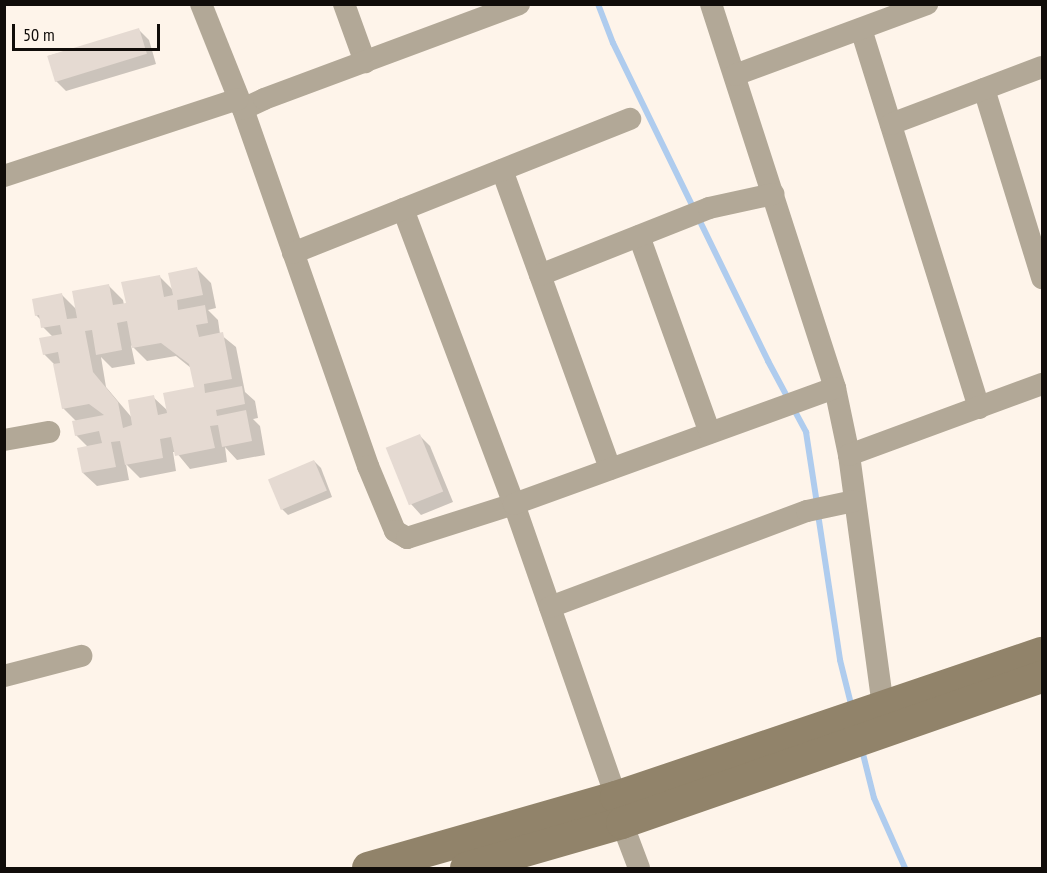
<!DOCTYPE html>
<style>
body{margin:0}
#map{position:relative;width:1047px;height:873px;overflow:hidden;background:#fef4ea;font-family:"PT Sans Narrow",sans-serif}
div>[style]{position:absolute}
.shadow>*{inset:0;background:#0003}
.stream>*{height:6px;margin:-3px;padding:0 3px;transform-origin:3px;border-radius:3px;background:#afccee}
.building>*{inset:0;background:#e5dad2;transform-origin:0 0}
.street>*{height:22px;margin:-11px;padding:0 11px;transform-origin:11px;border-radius:11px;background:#b2a897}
.secondary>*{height:32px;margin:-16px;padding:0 16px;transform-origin:16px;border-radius:16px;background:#91836a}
span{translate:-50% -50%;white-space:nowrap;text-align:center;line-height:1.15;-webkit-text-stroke:4.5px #fef4ea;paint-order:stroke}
.frame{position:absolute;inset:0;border:6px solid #110d0a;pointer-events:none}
.scale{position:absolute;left:12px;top:24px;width:148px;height:27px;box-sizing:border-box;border:3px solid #110d0a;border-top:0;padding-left:8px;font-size:18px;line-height:21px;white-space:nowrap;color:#110d0a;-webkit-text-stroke:4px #fef4ea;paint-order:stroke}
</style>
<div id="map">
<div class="shadow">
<i style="clip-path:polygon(139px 30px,149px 40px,156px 64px,66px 91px,56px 81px,48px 56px)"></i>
<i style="clip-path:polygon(evenodd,197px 269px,211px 283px,216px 308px,208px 310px,218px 320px,220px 334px,236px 347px,245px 392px,255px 401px,258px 418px,253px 419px,260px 426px,265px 455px,237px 460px,225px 447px,227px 462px,190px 469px,176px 452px,173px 452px,176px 471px,140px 478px,126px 464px,129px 480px,97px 486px,83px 473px,89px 448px,76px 435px,77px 422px,63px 408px,55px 365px,44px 354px,53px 337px,43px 327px,41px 320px,36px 315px,62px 295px,78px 311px,109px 286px,123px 300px,124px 305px,159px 276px,173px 290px,197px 269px,131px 345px,147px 361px,176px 356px,191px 368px,195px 389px,168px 411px,153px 397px,133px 419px,106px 387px,101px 357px,112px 368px,135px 364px,131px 345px)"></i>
<i style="clip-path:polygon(420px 436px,430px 446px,453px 502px,421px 515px,411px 504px,388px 448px)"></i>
<i style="clip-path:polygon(314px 461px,321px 468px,332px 497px,288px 515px,281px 508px)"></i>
</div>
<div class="stream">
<i style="left:598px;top:4px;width:42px;rotate:69deg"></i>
<i style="left:613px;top:43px;width:354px;rotate:64deg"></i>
<i style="left:768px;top:361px;width:81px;rotate:61.8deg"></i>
<i style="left:806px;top:432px;width:73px;rotate:81.3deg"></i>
<i style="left:818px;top:514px;width:148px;rotate:81.4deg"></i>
<i style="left:840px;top:660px;width:49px;rotate:76deg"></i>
<i style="left:862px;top:750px;width:49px;rotate:76deg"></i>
<i style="left:874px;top:798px;width:77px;rotate:66.1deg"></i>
</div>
<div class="building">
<i style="left:139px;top:28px;width:27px;height:96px;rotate:73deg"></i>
<i style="clip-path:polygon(evenodd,197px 267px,203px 295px,177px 300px,178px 310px,205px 305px,208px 323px,196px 325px,199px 337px,223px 332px,232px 379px,204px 384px,205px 393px,242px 386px,245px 404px,216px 410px,217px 416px,246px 410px,252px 441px,222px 447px,218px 425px,210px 426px,215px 448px,175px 456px,171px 437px,160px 439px,163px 458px,125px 465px,120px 441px,111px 442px,116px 467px,82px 473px,77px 448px,102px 443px,99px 431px,75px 436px,72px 421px,104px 415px,89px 404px,62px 409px,53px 364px,60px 363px,58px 352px,43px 355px,39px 338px,62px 334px,60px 325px,41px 328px,39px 315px,35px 316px,32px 299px,62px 293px,67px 319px,77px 318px,72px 291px,109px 284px,113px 305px,126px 303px,121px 282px,160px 275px,164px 297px,173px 295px,168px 273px,197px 267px,127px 321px,132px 348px,161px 343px,189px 364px,194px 387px,163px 393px,167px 413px,158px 415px,154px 395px,128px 400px,132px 425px,123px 428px,118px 402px,93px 372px,85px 331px,92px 330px,96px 355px,122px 350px,117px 323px,127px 321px)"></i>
<i style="left:420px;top:434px;width:62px;height:37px;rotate:68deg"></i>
<i style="left:314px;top:460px;width:33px;height:50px;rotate:67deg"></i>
</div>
<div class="street">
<i style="left:201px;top:4px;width:113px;rotate:68.2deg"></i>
<i style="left:243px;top:109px;width:378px;rotate:70.7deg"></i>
<i style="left:368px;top:466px;width:70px;rotate:67.4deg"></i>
<i style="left:395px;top:531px;width:14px;rotate:30deg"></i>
<i style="left:407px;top:538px;width:112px;rotate:-17.6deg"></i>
<i style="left:514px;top:504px;width:310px;rotate:70.8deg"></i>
<i style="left:344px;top:4px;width:62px;rotate:70.1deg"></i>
<i style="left:711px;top:4px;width:404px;rotate:72.1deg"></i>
<i style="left:835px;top:388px;width:68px;rotate:78.2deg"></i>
<i style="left:849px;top:455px;width:252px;rotate:82.3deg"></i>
<i style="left:883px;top:705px;width:16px;rotate:72deg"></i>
<i style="left:861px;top:29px;width:397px;rotate:72.7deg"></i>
<i style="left:735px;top:75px;width:205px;rotate:-20.3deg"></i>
<i style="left:984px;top:89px;width:198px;rotate:72.9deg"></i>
<i style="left:243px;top:109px;width:23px;rotate:-25deg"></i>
<i style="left:264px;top:99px;width:272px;rotate:-20.4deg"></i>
<i style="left:891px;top:124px;width:161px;rotate:-20.7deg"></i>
<i style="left:502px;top:170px;width:318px;rotate:70.1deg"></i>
<i style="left:4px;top:176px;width:246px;rotate:-18.2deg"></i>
<i style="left:403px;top:209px;width:315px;rotate:69.4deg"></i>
<i style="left:514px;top:504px;width:341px;rotate:-19.9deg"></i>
<i style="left:639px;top:236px;width:209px;rotate:70.2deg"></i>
<i style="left:293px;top:253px;width:363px;rotate:-21.7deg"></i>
<i style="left:540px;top:275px;width:182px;rotate:-21.6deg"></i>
<i style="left:709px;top:208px;width:66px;rotate:-12.3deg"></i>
<i style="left:4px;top:440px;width:46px;rotate:-10.1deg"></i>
<i style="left:849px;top:455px;width:206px;rotate:-20.2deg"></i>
<i style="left:550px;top:607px;width:274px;rotate:-20.5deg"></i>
<i style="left:807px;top:511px;width:48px;rotate:-12deg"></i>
<i style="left:4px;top:676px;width:80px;rotate:-14.6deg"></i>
<i style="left:622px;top:823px;width:48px;rotate:69.3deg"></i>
</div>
<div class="secondary">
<i style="left:368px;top:868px;width:258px;rotate:-16deg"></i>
<i style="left:616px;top:797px;width:450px;rotate:-18.7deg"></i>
<i style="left:466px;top:868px;width:162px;rotate:-16.1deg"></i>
<i style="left:622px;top:823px;width:445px;rotate:-19.2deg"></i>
</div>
<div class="frame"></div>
<div class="scale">50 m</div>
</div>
